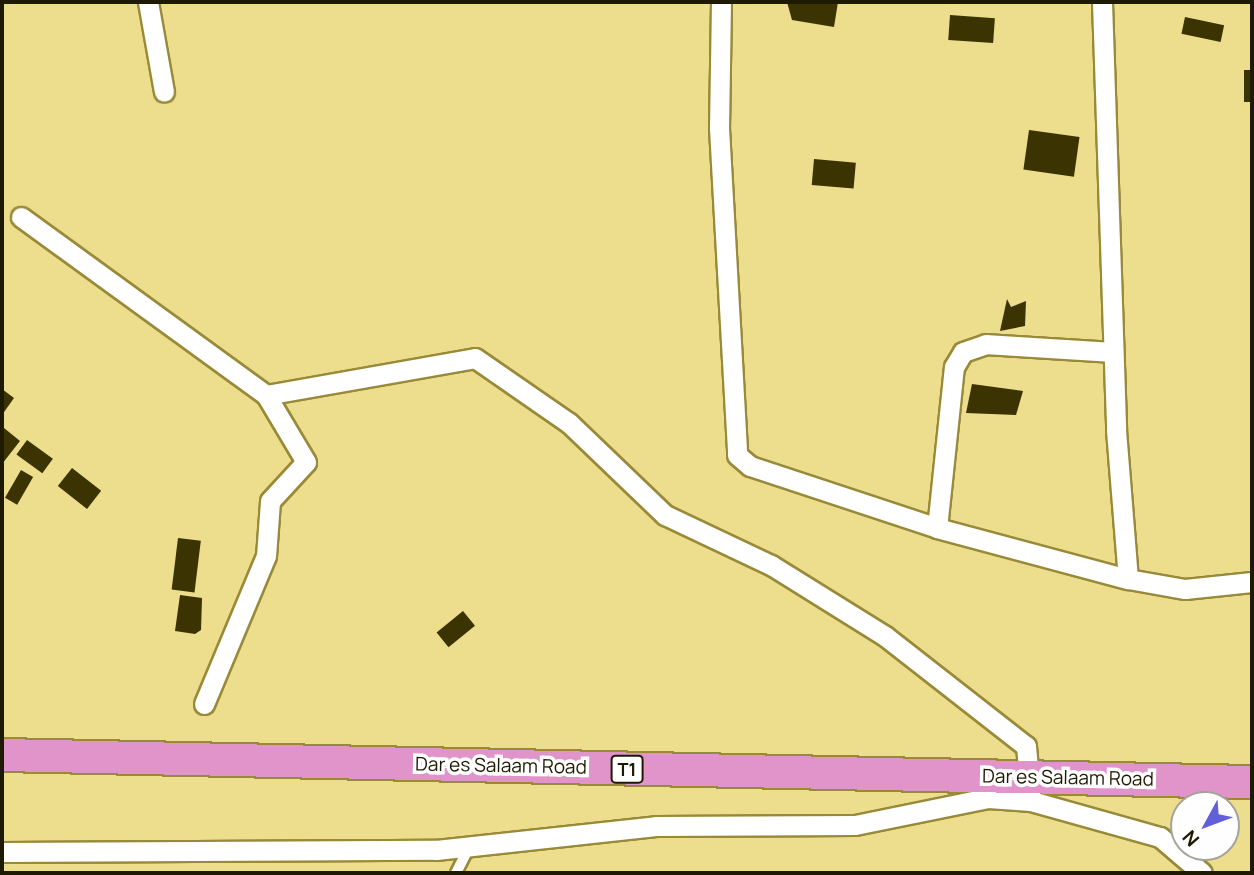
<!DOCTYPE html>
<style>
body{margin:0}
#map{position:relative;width:1254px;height:875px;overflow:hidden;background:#edde8d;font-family:Manrope,sans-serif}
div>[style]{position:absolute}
.building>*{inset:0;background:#3b3301;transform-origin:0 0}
.roads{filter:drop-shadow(2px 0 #998a39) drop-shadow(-2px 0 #998a39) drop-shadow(0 2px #998a39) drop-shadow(0 -2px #998a39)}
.service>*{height:10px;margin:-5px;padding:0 5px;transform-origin:5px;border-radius:5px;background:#fff}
.minor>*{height:19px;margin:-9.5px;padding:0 9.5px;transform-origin:9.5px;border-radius:9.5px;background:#fff}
.trunk>*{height:32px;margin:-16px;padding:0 16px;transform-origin:16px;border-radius:16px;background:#e094ca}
span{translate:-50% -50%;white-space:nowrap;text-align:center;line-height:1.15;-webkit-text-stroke:7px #fefefe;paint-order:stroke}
.shield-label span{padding:2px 5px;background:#fefefe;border:2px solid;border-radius:5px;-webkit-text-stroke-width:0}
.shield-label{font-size:18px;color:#1e1a02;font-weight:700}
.street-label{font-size:19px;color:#1e1a02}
.frame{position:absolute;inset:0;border:4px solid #1e1a02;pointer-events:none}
.north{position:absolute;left:1170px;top:791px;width:70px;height:70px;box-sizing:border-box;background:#fefefe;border:2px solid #a4a399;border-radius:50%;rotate:229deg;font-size:19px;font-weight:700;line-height:28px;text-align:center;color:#1e1a02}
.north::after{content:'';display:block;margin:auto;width:24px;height:32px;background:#6160d8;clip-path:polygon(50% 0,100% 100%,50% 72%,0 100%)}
</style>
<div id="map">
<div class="building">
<i style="clip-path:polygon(787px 2px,838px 2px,834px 27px,792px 20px)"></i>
<i style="left:950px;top:15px;width:45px;height:25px;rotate:4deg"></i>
<i style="left:1185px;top:17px;width:40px;height:17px;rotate:12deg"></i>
<i style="left:1244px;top:70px;width:8px;height:32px"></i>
<i style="left:1029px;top:130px;width:51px;height:40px;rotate:8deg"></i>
<i style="left:814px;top:159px;width:42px;height:26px;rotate:5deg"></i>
<i style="clip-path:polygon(1007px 299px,1011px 307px,1026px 301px,1025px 326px,1000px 331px)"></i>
<i style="clip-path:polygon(972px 384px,1023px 391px,1016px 415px,966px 413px)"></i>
<i style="clip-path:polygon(2px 389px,14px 398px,2px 415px)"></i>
<i style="clip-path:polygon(4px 428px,20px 441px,2px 464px,2px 430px)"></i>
<i style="left:27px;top:440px;width:32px;height:18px;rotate:36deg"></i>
<i style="left:72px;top:468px;width:37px;height:23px;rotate:38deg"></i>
<i style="left:21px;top:470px;width:14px;height:32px;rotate:30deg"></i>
<i style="left:178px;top:538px;width:23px;height:52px;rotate:7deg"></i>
<i style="clip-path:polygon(180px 595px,202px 598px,201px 630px,195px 634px,175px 631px)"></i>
<i style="left:463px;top:611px;width:19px;height:34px;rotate:51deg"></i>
</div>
<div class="roads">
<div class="service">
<i style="left:456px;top:873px;width:29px;rotate:-63deg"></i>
</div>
<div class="minor">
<i style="left:148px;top:2px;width:91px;rotate:79.9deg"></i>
<i style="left:721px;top:2px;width:126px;rotate:90.9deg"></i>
<i style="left:719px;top:128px;width:327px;rotate:86.8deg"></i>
<i style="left:737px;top:455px;width:17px;rotate:40deg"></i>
<i style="left:750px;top:466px;width:197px;rotate:18.3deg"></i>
<i style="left:937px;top:528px;width:198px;rotate:15deg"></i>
<i style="left:1128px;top:579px;width:58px;rotate:10deg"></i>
<i style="left:1185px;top:589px;width:67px;rotate:-6deg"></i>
<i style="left:1102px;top:2px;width:428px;rotate:88.1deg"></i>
<i style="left:1116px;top:430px;width:149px;rotate:85.4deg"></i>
<i style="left:21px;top:217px;width:303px;rotate:36deg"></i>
<i style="left:266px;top:395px;width:212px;rotate:-10deg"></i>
<i style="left:475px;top:358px;width:114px;rotate:34.7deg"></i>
<i style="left:569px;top:423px;width:133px;rotate:43.8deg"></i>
<i style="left:665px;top:515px;width:117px;rotate:25.3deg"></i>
<i style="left:771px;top:565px;width:134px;rotate:31.9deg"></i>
<i style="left:885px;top:636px;width:179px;rotate:38deg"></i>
<i style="left:1026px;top:746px;width:55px;rotate:84.8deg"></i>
<i style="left:1031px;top:801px;width:134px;rotate:15.6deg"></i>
<i style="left:1160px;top:837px;width:55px;rotate:40.6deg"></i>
<i style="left:937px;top:528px;width:162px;rotate:-84deg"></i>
<i style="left:954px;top:367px;width:17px;rotate:-59deg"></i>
<i style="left:963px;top:352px;width:24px;rotate:-19deg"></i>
<i style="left:986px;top:344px;width:126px;rotate:3.6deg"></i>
<i style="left:204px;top:704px;width:160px;rotate:-67.3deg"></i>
<i style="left:266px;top:556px;width:55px;rotate:-85.8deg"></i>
<i style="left:270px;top:501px;width:53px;rotate:-47.3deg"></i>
<i style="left:306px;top:462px;width:78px;rotate:-120.8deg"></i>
<i style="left:2px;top:852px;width:434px;rotate:-0.3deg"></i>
<i style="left:436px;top:850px;width:221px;rotate:-6.2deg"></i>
<i style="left:656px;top:826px;width:199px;rotate:-0.3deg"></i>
<i style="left:855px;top:825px;width:136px;rotate:-11.5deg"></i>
<i style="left:988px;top:798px;width:43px;rotate:4deg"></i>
</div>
<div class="trunk">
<i style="left:2px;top:755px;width:1250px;rotate:1.24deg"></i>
</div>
</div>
<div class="shield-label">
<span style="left:627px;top:769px">T1</span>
</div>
<div class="street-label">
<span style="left:501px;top:766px;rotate:1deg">Dar es Salaam Road</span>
<span style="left:1068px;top:778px;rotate:1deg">Dar es Salaam Road</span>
</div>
<div class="frame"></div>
<div class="north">N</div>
</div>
